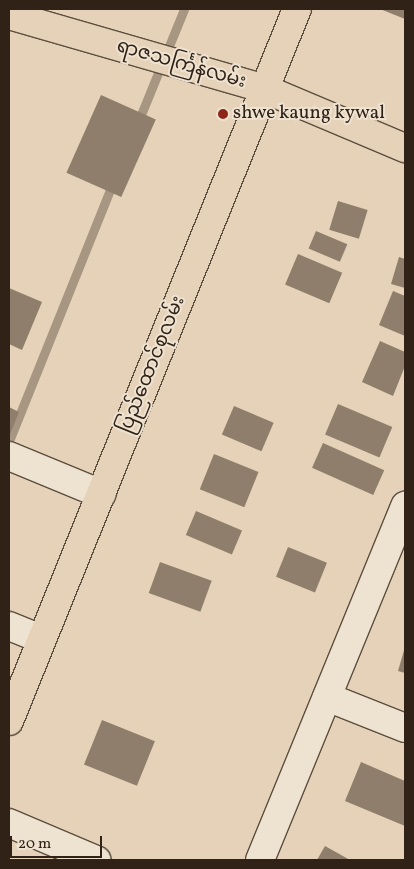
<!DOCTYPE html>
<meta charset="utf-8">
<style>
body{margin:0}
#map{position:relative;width:414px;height:869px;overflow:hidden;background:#e5d2b8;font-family:Vollkorn,"Noto Sans Myanmar",serif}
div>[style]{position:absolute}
.stream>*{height:9px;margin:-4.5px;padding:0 4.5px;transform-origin:4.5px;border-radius:4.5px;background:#a79681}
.building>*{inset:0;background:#8e7e6b;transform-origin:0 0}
.roads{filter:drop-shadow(1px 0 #5d4e3f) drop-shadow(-1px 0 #5d4e3f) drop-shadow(0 1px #5d4e3f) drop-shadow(0 -1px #5d4e3f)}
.minor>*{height:28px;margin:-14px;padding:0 14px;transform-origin:14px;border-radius:14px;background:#eee2d1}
.major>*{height:28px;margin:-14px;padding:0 14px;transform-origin:14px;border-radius:14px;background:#e5d2b8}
.dots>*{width:14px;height:14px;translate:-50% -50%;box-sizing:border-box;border:2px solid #eee2d1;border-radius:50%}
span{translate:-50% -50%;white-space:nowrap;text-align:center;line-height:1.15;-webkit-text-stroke:4px #eee2d1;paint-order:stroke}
.street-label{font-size:19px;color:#302217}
.poi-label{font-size:19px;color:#302217}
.left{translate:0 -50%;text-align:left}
.frame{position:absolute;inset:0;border:10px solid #302217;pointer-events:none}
.scale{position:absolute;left:10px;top:836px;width:92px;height:22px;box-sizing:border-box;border:2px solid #302217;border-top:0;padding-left:6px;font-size:15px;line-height:18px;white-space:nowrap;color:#302217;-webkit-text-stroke:4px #eee2d1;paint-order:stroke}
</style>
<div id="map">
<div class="stream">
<i style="left:138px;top:122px;width:122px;rotate:-67.8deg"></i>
<i style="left:9px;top:441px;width:281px;rotate:-68.1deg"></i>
</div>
<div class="building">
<i style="clip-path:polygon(380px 9px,405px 9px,405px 19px)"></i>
<i style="left:101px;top:95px;width:60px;height:85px;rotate:24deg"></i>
<i style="left:338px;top:201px;width:31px;height:30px;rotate:17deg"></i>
<i style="left:316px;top:231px;width:34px;height:19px;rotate:23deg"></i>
<i style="left:298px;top:254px;width:48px;height:33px;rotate:23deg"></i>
<i style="clip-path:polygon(399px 257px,405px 259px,405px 288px,391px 284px)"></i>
<i style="clip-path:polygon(9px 288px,42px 302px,22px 350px,9px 344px)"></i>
<i style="clip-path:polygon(393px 291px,405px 296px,405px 336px,379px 325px)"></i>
<i style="clip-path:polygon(380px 341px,405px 352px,405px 366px,393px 396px,362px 382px)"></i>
<i style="left:338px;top:404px;width:59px;height:33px;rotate:23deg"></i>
<i style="left:234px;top:406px;width:43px;height:31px;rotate:23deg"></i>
<i style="clip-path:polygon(9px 407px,19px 412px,9px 437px)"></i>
<i style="left:323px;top:443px;width:67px;height:27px;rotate:24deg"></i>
<i style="left:214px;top:454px;width:48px;height:38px;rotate:22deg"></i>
<i style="left:196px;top:511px;width:50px;height:26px;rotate:23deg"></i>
<i style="left:288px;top:547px;width:42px;height:32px;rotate:22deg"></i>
<i style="left:160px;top:562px;width:55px;height:33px;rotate:20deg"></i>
<i style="clip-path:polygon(405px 647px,405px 673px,398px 671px)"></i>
<i style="left:102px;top:720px;width:57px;height:48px;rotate:22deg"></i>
<i style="clip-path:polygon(361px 762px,405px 781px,405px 826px,345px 801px)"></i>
<i style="clip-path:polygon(325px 846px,350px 860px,317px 860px)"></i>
</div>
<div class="roads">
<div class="minor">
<i style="left:9px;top:456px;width:100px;rotate:22.4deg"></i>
<i style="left:9px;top:626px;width:35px;rotate:22deg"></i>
<i style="left:327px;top:697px;width:84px;rotate:21.7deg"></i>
<i style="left:9px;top:823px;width:95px;rotate:23deg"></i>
<i style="left:260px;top:860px;width:383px;rotate:-67.7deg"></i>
</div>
<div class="major">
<i style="left:9px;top:15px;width:266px;rotate:16.1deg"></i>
<i style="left:265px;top:89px;width:152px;rotate:22.9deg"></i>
<i style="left:9px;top:721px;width:768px;rotate:-67.98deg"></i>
</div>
</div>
<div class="dots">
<i style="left:223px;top:114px;background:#8f2418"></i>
</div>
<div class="street-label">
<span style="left:181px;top:65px;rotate:16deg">ရာဇသင်္ကြန်လမ်း</span>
<span style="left:153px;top:365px;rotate:-68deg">ပြည်ထောင်စုလမ်း</span>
</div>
<div class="poi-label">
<span class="left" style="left:233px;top:114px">shwe kaung kywal</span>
</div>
<div class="frame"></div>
<div class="scale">20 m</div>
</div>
